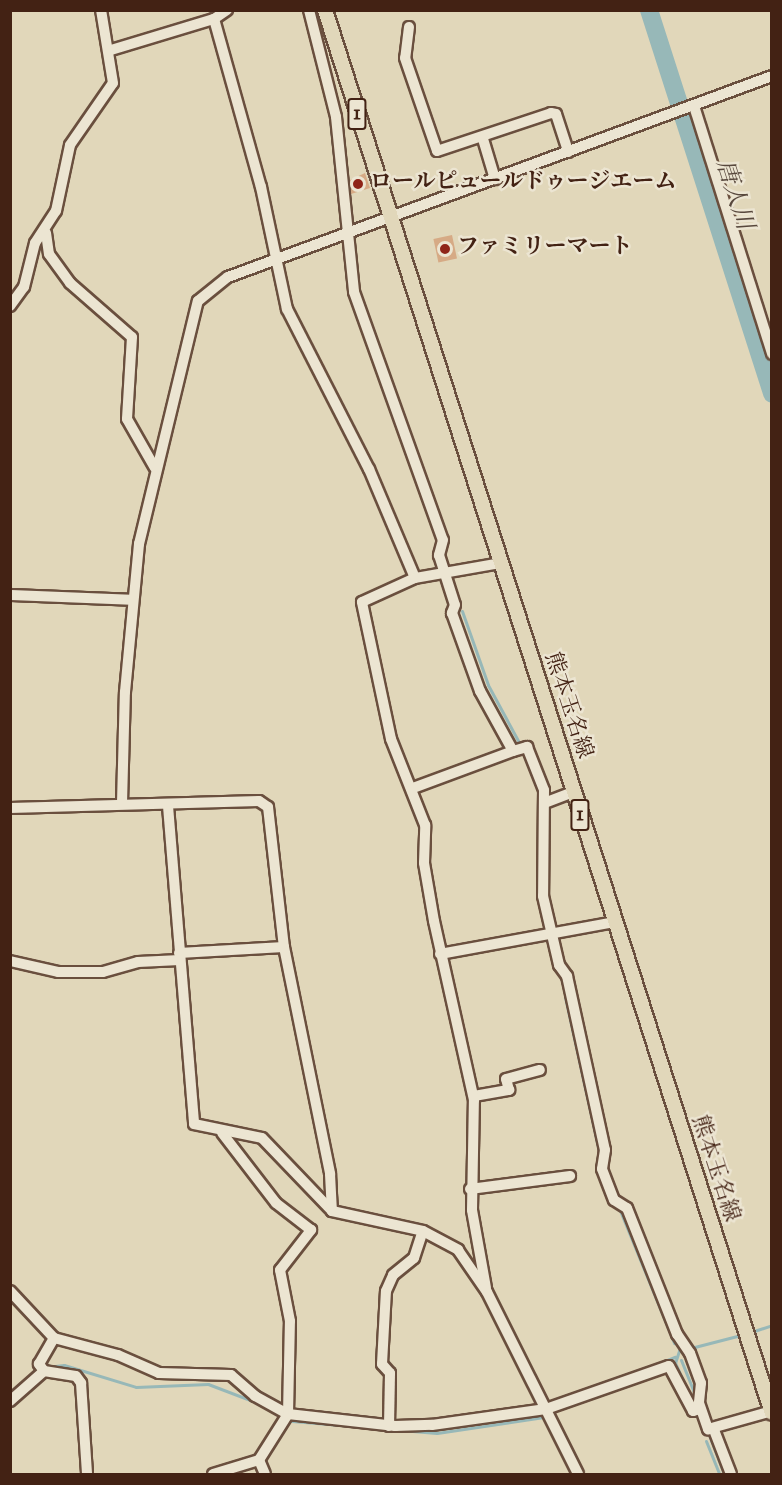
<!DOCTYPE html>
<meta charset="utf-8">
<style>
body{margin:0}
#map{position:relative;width:782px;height:1485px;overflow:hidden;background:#e1d7ba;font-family:"Sorts Mill Goudy","Noto Serif JP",serif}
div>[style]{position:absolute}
.stream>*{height:3px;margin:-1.5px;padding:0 1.5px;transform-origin:1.5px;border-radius:1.5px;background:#97b8b8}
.river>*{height:18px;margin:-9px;padding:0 9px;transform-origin:9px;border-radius:9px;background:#97b8b8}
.building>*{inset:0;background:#d6aa85;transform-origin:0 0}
.roads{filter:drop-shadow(2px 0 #6a4f3e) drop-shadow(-2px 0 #6a4f3e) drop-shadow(0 2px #6a4f3e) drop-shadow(0 -2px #6a4f3e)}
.minor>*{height:10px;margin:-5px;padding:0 5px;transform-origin:5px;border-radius:5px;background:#ece5d2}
.major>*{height:14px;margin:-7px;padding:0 7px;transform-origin:7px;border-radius:7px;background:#e1d7ba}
.dots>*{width:16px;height:16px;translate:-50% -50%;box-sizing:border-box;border:3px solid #ece5d2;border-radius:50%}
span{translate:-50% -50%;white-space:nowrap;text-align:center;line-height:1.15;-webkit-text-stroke:5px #ece5d2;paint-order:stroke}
.shield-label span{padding:2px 4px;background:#ece5d2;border:2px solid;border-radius:4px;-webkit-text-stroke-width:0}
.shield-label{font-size:21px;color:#432214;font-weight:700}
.poi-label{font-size:22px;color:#432214;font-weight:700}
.left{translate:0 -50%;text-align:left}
.street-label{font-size:22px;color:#432214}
.water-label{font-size:24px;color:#58483d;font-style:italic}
.frame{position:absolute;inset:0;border:12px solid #432214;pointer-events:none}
</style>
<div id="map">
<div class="stream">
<i style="left:329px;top:109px;width:123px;rotate:83.9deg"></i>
<i style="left:343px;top:238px;width:23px;rotate:83deg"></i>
<i style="left:410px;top:464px;width:84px;rotate:70.5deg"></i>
<i style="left:462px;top:611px;width:78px;rotate:70.6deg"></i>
<i style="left:488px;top:685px;width:69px;rotate:61.6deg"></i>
<i style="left:565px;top:997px;width:159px;rotate:77.6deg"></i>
<i style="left:619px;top:1208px;width:146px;rotate:67.8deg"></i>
<i style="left:754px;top:1331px;width:19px;rotate:-18deg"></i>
<i style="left:681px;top:1360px;width:38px;rotate:68deg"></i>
<i style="left:47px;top:1367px;width:17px;rotate:-7deg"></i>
<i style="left:64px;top:1365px;width:75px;rotate:17deg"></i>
<i style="left:136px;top:1387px;width:72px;rotate:-2.4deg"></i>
<i style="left:208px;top:1384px;width:53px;rotate:20.8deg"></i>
<i style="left:640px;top:1371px;width:38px;rotate:-22deg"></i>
<i style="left:21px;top:1385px;width:23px;rotate:-41deg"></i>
<i style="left:685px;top:1385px;width:24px;rotate:-114deg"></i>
<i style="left:675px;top:1363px;width:13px;rotate:-72deg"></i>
<i style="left:679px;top:1351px;width:60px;rotate:-14.5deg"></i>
<i style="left:292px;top:1421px;width:145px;rotate:4.7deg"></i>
<i style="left:437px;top:1433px;width:108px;rotate:-8.5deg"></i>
<i style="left:709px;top:1435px;width:42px;rotate:69deg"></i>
<i style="left:706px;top:1441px;width:35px;rotate:68deg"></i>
</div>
<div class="river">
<i style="left:649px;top:10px;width:403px;rotate:72.2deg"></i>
</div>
<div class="building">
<i style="clip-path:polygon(365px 173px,370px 188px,351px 194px,350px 180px)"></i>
<i style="left:452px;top:235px;width:24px;height:19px;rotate:78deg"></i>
</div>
<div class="roads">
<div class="minor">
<i style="left:309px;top:10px;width:110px;rotate:75.8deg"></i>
<i style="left:336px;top:117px;width:176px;rotate:84.1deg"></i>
<i style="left:354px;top:292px;width:263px;rotate:70.3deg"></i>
<i style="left:443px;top:540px;width:16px;rotate:105deg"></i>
<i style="left:439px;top:555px;width:52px;rotate:72.3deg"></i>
<i style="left:455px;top:605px;width:9px;rotate:111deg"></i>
<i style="left:452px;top:613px;width:83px;rotate:70.3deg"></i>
<i style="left:480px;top:691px;width:68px;rotate:61.2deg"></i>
<i style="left:513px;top:751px;width:15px;rotate:-16deg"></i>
<i style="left:527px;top:747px;width:46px;rotate:68.4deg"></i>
<i style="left:544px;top:790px;width:106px;rotate:90.5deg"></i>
<i style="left:543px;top:896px;width:71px;rotate:76.9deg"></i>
<i style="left:559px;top:965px;width:14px;rotate:54deg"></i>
<i style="left:567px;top:976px;width:178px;rotate:77.7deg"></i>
<i style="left:605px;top:1150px;width:19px;rotate:99deg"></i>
<i style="left:602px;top:1169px;width:33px;rotate:69deg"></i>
<i style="left:614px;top:1200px;width:15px;rotate:32deg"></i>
<i style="left:627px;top:1208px;width:136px;rotate:68.4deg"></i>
<i style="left:677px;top:1334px;width:23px;rotate:56deg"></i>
<i style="left:690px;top:1353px;width:32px;rotate:70deg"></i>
<i style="left:701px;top:1383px;width:20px;rotate:96deg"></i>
<i style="left:699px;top:1403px;width:28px;rotate:71deg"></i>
<i style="left:708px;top:1429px;width:66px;rotate:-15.7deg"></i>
<i style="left:214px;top:19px;width:174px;rotate:74.4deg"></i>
<i style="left:261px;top:187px;width:125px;rotate:78deg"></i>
<i style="left:287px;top:309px;width:180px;rotate:62.9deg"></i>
<i style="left:369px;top:469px;width:118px;rotate:67.1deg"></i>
<i style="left:409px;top:27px;width:31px;rotate:97deg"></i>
<i style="left:405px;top:58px;width:98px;rotate:71deg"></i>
<i style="left:437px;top:151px;width:120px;rotate:-18.4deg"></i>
<i style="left:551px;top:113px;width:5px;rotate:11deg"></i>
<i style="left:556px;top:114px;width:40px;rotate:72deg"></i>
<i style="left:111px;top:50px;width:108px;rotate:-16.8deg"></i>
<i style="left:214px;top:19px;width:16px;rotate:-35deg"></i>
<i style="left:694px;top:106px;width:260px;rotate:72.5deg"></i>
<i style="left:483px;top:139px;width:42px;rotate:73.3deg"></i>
<i style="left:46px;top:233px;width:21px;rotate:82deg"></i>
<i style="left:49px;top:254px;width:36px;rotate:54deg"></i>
<i style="left:70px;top:283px;width:82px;rotate:41.1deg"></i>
<i style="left:132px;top:337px;width:82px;rotate:93.5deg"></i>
<i style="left:127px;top:419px;width:56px;rotate:60.3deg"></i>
<i style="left:10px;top:306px;width:24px;rotate:-54deg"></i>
<i style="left:24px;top:287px;width:45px;rotate:-76deg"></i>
<i style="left:35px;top:243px;width:38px;rotate:-57deg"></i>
<i style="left:56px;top:211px;width:67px;rotate:-78deg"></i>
<i style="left:70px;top:145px;width:75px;rotate:-55.3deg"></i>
<i style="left:113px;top:83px;width:74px;rotate:-99.3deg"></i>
<i style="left:10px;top:595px;width:122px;rotate:2.3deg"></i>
<i style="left:413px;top:788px;width:107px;rotate:-20.3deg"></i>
<i style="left:547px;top:802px;width:28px;rotate:-21deg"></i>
<i style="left:122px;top:803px;width:111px;rotate:-88.5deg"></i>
<i style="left:125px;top:692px;width:149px;rotate:-84.6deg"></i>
<i style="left:139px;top:544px;width:250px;rotate:-76.4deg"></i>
<i style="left:198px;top:301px;width:38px;rotate:-39deg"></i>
<i style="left:228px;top:277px;width:580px;rotate:-20.28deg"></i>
<i style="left:168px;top:806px;width:319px;rotate:85.3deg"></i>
<i style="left:194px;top:1124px;width:69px;rotate:11.6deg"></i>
<i style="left:262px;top:1138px;width:101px;rotate:46.2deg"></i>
<i style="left:332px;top:1211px;width:93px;rotate:12.4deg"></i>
<i style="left:423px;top:1231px;width:40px;rotate:28deg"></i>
<i style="left:458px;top:1250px;width:51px;rotate:55.4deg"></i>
<i style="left:487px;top:1292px;width:203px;rotate:63.4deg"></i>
<i style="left:10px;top:808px;width:249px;rotate:-1.6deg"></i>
<i style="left:259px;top:801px;width:11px;rotate:34deg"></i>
<i style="left:268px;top:807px;width:141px;rotate:83.5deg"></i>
<i style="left:284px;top:947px;width:232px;rotate:78.5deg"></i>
<i style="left:330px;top:1174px;width:37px;rotate:87deg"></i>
<i style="left:179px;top:953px;width:105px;rotate:-3.3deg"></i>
<i style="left:440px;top:954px;width:177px;rotate:-10.4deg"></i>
<i style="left:10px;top:961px;width:49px;rotate:12.9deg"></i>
<i style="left:58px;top:972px;width:45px"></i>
<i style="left:103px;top:972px;width:36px;rotate:-16deg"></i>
<i style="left:138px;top:962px;width:42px;rotate:-2.7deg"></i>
<i style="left:474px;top:1096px;width:36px;rotate:-10deg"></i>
<i style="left:509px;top:1090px;width:11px;rotate:-105deg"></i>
<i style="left:506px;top:1079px;width:35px;rotate:-15deg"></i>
<i style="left:470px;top:1189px;width:101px;rotate:-7.4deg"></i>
<i style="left:486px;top:1288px;width:79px;rotate:-100.2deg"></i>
<i style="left:472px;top:1210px;width:110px;rotate:-89deg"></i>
<i style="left:474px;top:1100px;width:183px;rotate:-102.6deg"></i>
<i style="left:434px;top:921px;width:59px;rotate:-99.8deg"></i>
<i style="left:424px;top:863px;width:38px;rotate:-88deg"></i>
<i style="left:425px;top:825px;width:92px;rotate:-111.6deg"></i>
<i style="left:391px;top:739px;width:140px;rotate:-102deg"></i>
<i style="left:362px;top:602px;width:58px;rotate:-24.4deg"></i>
<i style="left:415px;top:578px;width:87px;rotate:-9.9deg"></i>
<i style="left:10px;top:1291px;width:64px;rotate:46.9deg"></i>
<i style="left:54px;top:1338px;width:66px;rotate:14.9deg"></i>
<i style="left:118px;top:1355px;width:45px;rotate:23.7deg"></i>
<i style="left:159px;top:1373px;width:72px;rotate:1.6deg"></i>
<i style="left:231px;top:1375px;width:32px;rotate:41deg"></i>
<i style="left:255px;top:1396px;width:38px;rotate:29deg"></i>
<i style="left:288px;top:1414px;width:108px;rotate:6.4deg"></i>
<i style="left:395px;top:1426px;width:37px;rotate:-2deg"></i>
<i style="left:432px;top:1425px;width:115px;rotate:-8deg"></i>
<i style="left:546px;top:1409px;width:130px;rotate:-19.3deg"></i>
<i style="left:669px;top:1366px;width:51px;rotate:61.9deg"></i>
<i style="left:693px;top:1411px;width:7px;rotate:-16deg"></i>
<i style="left:44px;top:1371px;width:32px;rotate:9deg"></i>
<i style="left:76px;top:1376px;width:9px;rotate:54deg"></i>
<i style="left:81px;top:1383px;width:91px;rotate:86.2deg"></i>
<i style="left:44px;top:1371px;width:9px;rotate:-126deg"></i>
<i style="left:39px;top:1364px;width:30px;rotate:-60deg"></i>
<i style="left:10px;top:1401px;width:45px;rotate:-41.4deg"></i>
<i style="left:389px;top:1426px;width:53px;rotate:-88.9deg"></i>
<i style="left:390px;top:1373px;width:12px;rotate:-132deg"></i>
<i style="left:382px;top:1364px;width:73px;rotate:-86.9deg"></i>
<i style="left:386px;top:1291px;width:17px;rotate:-66deg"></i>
<i style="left:393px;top:1275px;width:27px;rotate:-39deg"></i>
<i style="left:414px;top:1258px;width:28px;rotate:-72deg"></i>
<i style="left:714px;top:1430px;width:47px;rotate:68.9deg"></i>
<i style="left:259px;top:1460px;width:15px;rotate:67deg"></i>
<i style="left:213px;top:1474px;width:48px;rotate:-16.9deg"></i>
<i style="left:259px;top:1460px;width:54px;rotate:-57.8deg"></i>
<i style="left:288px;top:1414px;width:93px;rotate:-88.8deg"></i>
<i style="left:290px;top:1321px;width:52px;rotate:-101.1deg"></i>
<i style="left:280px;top:1270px;width:51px;rotate:-52.2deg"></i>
<i style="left:311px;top:1230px;width:44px;rotate:-142.4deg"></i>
<i style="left:276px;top:1203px;width:88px;rotate:-127.6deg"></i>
</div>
<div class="major">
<i style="left:325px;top:10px;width:1472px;rotate:72.33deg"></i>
</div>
</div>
<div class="dots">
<i style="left:358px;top:184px;background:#8f2418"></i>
<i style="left:445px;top:249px;background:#8f2418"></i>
</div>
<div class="shield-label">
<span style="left:357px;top:114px">1</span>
<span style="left:580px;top:815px">1</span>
</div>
<div class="poi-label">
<span class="left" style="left:370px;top:184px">ロールピュールドゥージエーム</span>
<span class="left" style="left:457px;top:249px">ファミリーマート</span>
</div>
<div class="street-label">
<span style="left:567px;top:706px;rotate:72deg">熊本玉名線</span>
<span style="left:714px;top:1169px;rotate:72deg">熊本玉名線</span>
</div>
<div class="water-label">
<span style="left:733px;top:195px;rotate:72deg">唐人川</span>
</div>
<div class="frame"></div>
</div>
